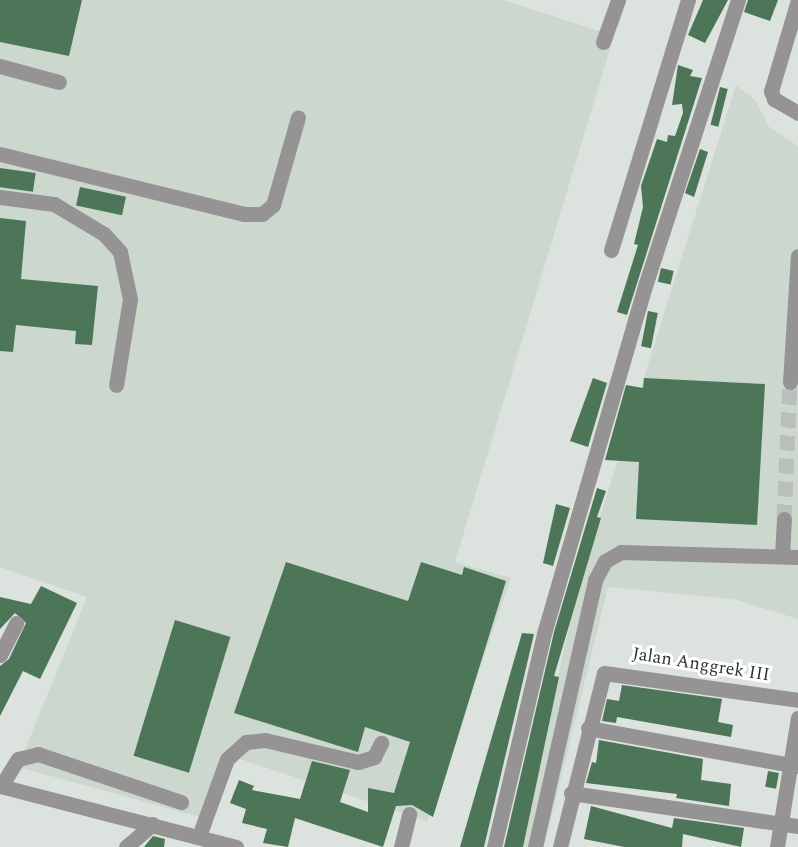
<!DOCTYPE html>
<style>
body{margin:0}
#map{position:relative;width:798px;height:847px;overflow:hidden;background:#dce2de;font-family:Spectral,serif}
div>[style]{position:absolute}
.built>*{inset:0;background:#ccd8ce}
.building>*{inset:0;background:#4c7657;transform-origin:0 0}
.minor-tunnel>*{height:15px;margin-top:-7.5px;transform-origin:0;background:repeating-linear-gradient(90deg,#babfbb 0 15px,transparent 0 23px)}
.minor>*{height:15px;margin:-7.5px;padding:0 7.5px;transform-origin:7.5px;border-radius:7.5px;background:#969395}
span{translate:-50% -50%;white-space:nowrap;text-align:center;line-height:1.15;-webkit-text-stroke:6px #fff;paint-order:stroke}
.street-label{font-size:18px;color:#303331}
</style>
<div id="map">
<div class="built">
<i style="clip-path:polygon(0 0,503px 0,614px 36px,455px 562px,511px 578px,427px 821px,237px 758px,211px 820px,18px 767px,87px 597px,0 567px)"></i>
<i style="clip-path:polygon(736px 85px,756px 101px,769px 127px,798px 146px,798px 619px,734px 599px,608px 587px,544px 847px,520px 847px,578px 587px)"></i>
</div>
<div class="building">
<i style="clip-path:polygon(0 0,82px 0,69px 56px,0 42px)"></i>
<i style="clip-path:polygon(703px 0,728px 0,705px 43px,688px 35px)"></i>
<i style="clip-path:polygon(748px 0,778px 0,770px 21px,744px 12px)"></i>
<i style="clip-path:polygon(678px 65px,693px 70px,690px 76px,702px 78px,627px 315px,617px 312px,638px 245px,634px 244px,643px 207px,641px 186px,657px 139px,667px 142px,668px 135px,675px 136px,683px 113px,682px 104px,672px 105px)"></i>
<i style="left:720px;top:87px;width:8px;height:39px;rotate:14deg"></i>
<i style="clip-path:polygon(700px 149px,708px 152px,694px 197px,685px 193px)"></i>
<i style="left:0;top:168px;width:36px;height:19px;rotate:8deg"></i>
<i style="left:80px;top:187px;width:47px;height:19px;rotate:12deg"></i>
<i style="clip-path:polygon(0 218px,26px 221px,21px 279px,98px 286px,92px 345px,75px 344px,76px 331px,16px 325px,13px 352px,0 351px)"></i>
<i style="left:661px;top:268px;width:13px;height:14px;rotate:13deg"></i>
<i style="left:648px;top:311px;width:10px;height:36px;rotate:11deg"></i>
<i style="clip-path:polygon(593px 378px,607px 383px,588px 447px,570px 441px)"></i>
<i style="clip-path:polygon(644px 378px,765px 384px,757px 525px,636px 519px,639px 462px,605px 460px,626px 385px,643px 388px)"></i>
<i style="clip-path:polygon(597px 488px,606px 491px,597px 517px,601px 518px,554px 676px,559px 677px,523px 847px,504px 847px,554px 632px)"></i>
<i style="clip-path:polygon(556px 504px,570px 508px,553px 566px,543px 563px)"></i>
<i style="clip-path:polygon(286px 562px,408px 601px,421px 562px,462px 575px,464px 567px,506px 581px,433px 817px,412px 805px,396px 806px,383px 847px,295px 818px,288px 847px,263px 843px,267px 829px,242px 823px,246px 809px,230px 803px,239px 780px,254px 786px,252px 790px,300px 799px,312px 761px,350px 770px,340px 802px,368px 812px,368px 788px,394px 793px,410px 742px,365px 727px,358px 752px,234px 713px)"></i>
<i style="clip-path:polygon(41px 586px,77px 603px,40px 679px,23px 671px,0 716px,0 666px,9px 659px,26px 623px,15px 613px,0 629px,0 597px,31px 604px)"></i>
<i style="left:175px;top:620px;width:58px;height:142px;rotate:17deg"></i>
<i style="clip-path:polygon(522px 633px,534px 634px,484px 847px,460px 847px)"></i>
<i style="clip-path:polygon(622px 685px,722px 699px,718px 722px,733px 725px,731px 737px,617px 717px,616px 723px,602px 721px,607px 699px,619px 701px)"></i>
<i style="clip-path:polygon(599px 740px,703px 759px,701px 780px,731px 784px,729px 806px,676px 798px,677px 794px,586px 783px,592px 762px,596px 763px)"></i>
<i style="left:768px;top:771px;width:11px;height:16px;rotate:10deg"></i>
<i style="clip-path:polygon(591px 806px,672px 828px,674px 818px,744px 828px,741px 847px,683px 834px,682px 847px,624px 847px,584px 839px)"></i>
<i style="clip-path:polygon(153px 836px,165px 839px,164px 847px,144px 847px)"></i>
</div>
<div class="minor-tunnel">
<i style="left:784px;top:519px;width:137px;rotate:-87.5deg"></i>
</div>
<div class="minor">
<i style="left:798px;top:0;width:95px;rotate:106.5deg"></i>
<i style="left:771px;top:91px;width:9px;rotate:69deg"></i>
<i style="left:774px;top:99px;width:28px;rotate:30deg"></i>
<i style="left:603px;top:42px;width:45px;rotate:-70.3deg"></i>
<i style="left:0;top:66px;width:61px;rotate:15.2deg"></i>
<i style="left:0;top:154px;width:251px;rotate:13.8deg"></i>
<i style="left:244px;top:214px;width:18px"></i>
<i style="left:262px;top:214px;width:14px;rotate:-39deg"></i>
<i style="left:273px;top:205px;width:91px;rotate:-74.1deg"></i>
<i style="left:0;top:197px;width:54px;rotate:7.4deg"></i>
<i style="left:54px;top:204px;width:58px;rotate:31deg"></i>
<i style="left:104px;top:234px;width:24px;rotate:48deg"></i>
<i style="left:120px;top:252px;width:48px;rotate:78deg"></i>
<i style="left:130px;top:299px;width:87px;rotate:99.2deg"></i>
<i style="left:611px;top:250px;width:262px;rotate:-72.9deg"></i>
<i style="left:790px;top:382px;width:126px;rotate:-86.4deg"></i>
<i style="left:782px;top:556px;width:37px;rotate:-87deg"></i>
<i style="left:0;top:655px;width:36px;rotate:-63deg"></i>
<i style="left:588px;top:728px;width:213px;rotate:10.3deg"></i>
<i style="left:0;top:786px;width:244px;rotate:14.5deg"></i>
<i style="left:1px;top:786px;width:32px;rotate:-58deg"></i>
<i style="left:18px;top:759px;width:21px;rotate:-14deg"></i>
<i style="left:38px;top:754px;width:151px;rotate:18.6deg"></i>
<i style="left:571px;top:793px;width:229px;rotate:8.3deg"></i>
<i style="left:199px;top:836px;width:82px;rotate:-70deg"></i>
<i style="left:227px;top:759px;width:25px;rotate:-42deg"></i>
<i style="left:246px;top:742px;width:19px;rotate:-6deg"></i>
<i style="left:265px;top:740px;width:96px;rotate:13.3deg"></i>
<i style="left:358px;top:762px;width:17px;rotate:-17deg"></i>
<i style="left:374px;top:757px;width:16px;rotate:-63deg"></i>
<i style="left:126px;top:847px;width:35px;rotate:-41deg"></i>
<i style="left:401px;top:847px;width:34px;rotate:-76deg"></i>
<i style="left:494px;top:847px;width:223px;rotate:-76.8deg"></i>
<i style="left:545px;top:630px;width:361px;rotate:-73.8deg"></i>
<i style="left:646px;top:283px;width:298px;rotate:-72deg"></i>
<i style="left:535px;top:847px;width:274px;rotate:-77.3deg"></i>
<i style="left:595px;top:580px;width:21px;rotate:-62deg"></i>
<i style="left:605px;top:561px;width:18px;rotate:-29deg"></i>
<i style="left:621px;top:552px;width:177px;rotate:1.6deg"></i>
<i style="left:560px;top:847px;width:179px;rotate:-75.8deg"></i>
<i style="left:604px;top:673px;width:196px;rotate:7.9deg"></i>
<i style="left:777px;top:847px;width:131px;rotate:-80.8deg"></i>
</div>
<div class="street-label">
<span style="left:701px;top:665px;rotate:9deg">Jalan Anggrek III</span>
</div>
</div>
